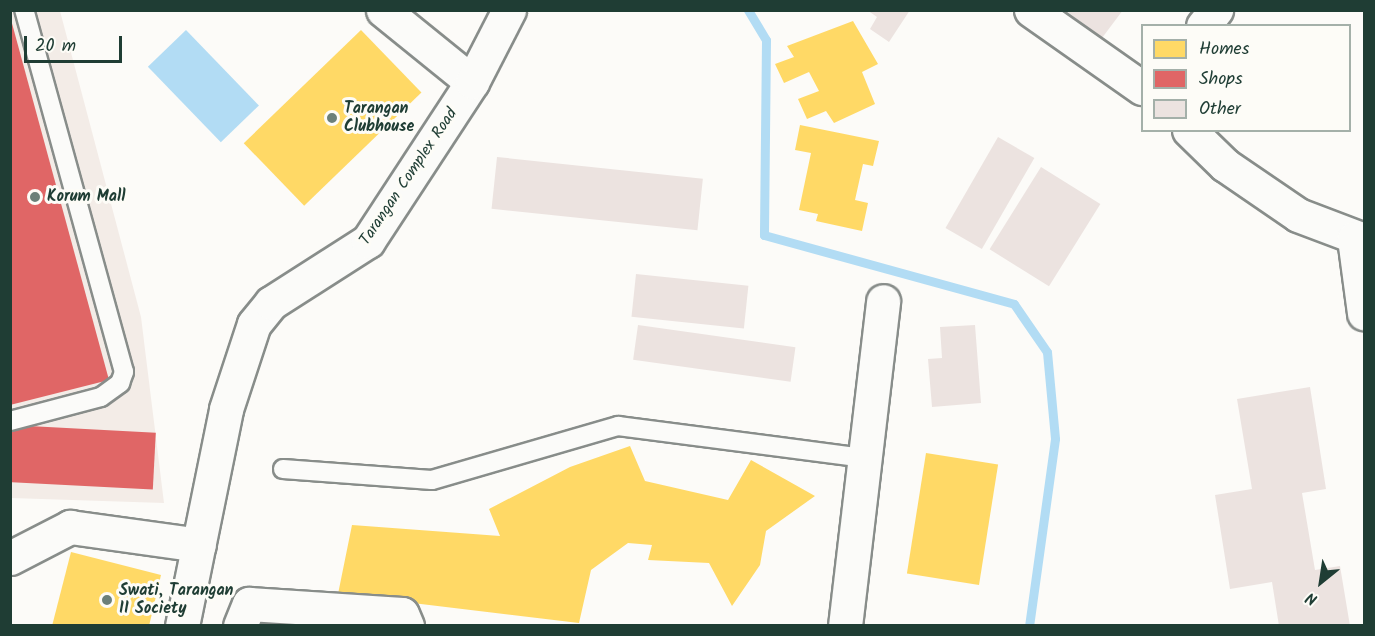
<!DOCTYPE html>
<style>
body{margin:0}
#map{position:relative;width:1375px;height:636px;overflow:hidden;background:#fcfbf8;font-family:Kalam,sans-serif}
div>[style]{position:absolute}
.built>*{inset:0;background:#f3ece7}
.water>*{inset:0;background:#b2dcf4;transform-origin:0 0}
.homes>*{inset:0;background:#ffd966;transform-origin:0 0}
.shops>*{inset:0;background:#e06666;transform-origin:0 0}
.stream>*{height:9px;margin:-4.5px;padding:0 4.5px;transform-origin:4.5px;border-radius:4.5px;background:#b2dcf4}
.building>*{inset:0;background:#ece3e0;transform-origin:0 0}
.roads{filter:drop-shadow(2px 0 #888d8a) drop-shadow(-2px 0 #888d8a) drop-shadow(0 2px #888d8a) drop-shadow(0 -2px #888d8a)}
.service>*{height:18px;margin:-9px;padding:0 9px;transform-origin:9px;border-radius:9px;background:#fbfbf9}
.minor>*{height:33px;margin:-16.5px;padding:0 16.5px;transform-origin:16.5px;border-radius:16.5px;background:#fbfbf9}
.dots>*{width:16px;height:16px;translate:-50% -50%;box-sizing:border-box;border:3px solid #fdfcf7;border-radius:50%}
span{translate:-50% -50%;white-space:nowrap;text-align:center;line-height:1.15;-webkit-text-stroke:6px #fdfcf7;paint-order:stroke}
.poi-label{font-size:16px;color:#1f3d34;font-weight:700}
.left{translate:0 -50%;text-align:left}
.street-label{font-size:16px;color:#1f3d34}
.frame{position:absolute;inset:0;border:12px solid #1f3d34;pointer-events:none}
.legend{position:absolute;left:1141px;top:24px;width:210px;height:108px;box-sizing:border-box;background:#fdfcf7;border:2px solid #a4b0a9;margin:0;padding:8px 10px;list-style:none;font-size:18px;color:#1f3d34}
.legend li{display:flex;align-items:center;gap:12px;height:30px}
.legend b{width:30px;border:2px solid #a4b0a9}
.north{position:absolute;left:1291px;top:552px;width:60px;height:60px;-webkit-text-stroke:4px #fdfcf7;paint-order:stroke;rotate:210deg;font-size:16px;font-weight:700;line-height:24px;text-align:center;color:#1f3d34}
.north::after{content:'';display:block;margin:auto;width:21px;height:27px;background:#1f3d34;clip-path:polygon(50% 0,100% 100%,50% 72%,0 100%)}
.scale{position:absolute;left:24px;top:36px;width:98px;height:27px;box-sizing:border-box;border:3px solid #1f3d34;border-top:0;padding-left:8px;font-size:18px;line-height:21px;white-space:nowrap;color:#1f3d34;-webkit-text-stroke:4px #fdfcf7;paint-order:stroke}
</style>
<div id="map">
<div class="built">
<i style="clip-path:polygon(11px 11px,60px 11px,141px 317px,164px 503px,11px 498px)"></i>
</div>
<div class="water">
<i style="left:186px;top:30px;width:105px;height:53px;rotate:46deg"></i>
</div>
<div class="homes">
<i style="clip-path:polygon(853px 21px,878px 64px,862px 72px,875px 104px,834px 123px,826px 111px,807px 119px,798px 99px,819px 91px,809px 72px,784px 83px,775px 64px,794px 57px,787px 46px)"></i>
<i style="left:361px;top:30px;width:87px;height:163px;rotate:46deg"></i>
<i style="clip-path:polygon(800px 125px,879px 141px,873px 166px,863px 164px,855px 200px,868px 203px,862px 231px,816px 221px,818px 214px,799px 210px,811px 153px,795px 150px)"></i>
<i style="clip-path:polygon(630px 446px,645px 481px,728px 500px,751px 460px,815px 496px,766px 531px,760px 565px,732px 606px,709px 563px,648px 560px,652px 545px,628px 543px,591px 570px,579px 623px,338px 594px,352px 525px,500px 536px,489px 509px,570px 467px)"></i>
<i style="left:926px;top:453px;width:73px;height:122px;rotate:9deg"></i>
<i style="clip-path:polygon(71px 552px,161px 575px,149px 626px,52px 626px)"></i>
</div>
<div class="shops">
<i style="clip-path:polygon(10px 16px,109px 380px,10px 405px)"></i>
<i style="left:10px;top:425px;width:146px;height:57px;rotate:3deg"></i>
</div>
<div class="stream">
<i style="left:748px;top:10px;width:35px;rotate:59deg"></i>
<i style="left:766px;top:40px;width:195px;rotate:90.6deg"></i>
<i style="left:764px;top:235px;width:259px;rotate:15.4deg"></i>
<i style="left:1014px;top:304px;width:58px;rotate:55.5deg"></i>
<i style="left:1047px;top:352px;width:87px;rotate:84.7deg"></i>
<i style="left:1055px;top:439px;width:189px;rotate:97.9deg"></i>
</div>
<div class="building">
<i style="clip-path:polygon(867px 10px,910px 10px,889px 42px,870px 29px,877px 17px)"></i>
<i style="clip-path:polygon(1065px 10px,1123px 10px,1102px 38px)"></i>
<i style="left:998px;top:137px;width:42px;height:105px;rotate:30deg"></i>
<i style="left:497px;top:157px;width:207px;height:52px;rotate:6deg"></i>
<i style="left:1041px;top:167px;width:70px;height:97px;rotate:32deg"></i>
<i style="left:636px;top:274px;width:113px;height:43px;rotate:6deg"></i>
<i style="left:638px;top:325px;width:159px;height:35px;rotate:8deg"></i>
<i style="clip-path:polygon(975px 325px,981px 403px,932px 407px,928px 359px,942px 358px,940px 327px)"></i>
<i style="clip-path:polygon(1310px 387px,1326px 489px,1302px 493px,1315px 570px,1340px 566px,1350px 626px,1279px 626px,1272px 582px,1230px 589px,1215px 495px,1252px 489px,1237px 399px)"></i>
</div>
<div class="roads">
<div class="service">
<i style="left:10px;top:421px;width:94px;rotate:-14.8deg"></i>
<i style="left:101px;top:397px;width:24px;rotate:-36deg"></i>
<i style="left:120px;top:383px;width:12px;rotate:-70deg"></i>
<i style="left:124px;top:372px;width:376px;rotate:-105.4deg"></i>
<i style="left:283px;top:469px;width:149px;rotate:4.2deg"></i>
<i style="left:432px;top:480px;width:194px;rotate:-16.2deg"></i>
<i style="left:618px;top:426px;width:249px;rotate:7.4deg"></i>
</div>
<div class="minor">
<i style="left:383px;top:10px;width:114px;rotate:39deg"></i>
<i style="left:1031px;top:10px;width:136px;rotate:35.1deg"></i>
<i style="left:1203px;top:26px;width:21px;rotate:-51deg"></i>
<i style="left:1189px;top:130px;width:50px;rotate:44.2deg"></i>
<i style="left:1225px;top:165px;width:88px;rotate:34.4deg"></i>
<i style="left:1298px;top:215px;width:71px;rotate:20.7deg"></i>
<i style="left:1354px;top:238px;width:76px;rotate:82.4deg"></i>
<i style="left:10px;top:558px;width:68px;rotate:-27.3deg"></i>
<i style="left:70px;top:527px;width:130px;rotate:7.9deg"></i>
<i style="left:182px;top:626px;width:221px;rotate:-78.5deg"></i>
<i style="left:226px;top:409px;width:89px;rotate:-71.8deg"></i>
<i style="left:254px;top:324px;width:27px;rotate:-51deg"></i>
<i style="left:271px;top:303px;width:115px;rotate:-32.6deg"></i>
<i style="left:368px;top:241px;width:190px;rotate:-56.8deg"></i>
<i style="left:472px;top:82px;width:81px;rotate:-62.8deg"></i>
<i style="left:240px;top:626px;width:24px;rotate:-68deg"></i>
<i style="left:249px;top:604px;width:153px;rotate:3.7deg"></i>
<i style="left:402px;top:614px;width:13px;rotate:67deg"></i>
<i style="left:845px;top:626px;width:327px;rotate:-83.3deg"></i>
</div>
</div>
<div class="dots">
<i style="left:332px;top:118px;background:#6c8079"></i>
<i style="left:35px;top:197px;background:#6c8079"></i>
<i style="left:107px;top:600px;background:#6c8079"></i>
</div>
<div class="poi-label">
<span class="left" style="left:344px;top:118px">Tarangan<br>Clubhouse</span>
<span class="left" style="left:47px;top:197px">Korum Mall</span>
<span class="left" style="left:119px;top:600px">Swati, Tarangan<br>II Society</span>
</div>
<div class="street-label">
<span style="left:409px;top:177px;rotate:-56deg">Tarangan Complex Road</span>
</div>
<div class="frame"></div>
<ul class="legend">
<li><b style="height:16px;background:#ffd966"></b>Homes</li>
<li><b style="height:16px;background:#e06666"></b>Shops</li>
<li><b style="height:16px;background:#ece3e0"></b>Other</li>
</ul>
<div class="north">N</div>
<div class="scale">20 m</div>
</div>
